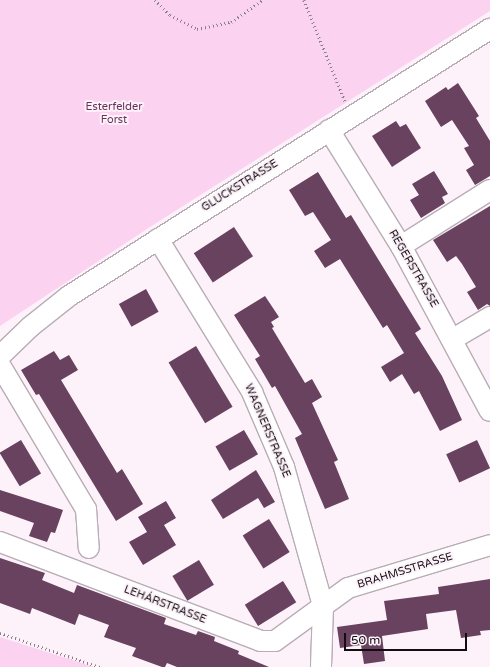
<!DOCTYPE html>
<meta charset="utf-8">
<style>
body{margin:0}
#map{position:relative;width:490px;height:667px;overflow:hidden;background:#fdf2fa;font-family:"Varela Round",sans-serif}
div>[style]{position:absolute}
.green>*{inset:0;background:#fcd2f1}
.building>*{inset:0;background:#68425f;transform-origin:0 0}
.path>*{height:2.5px;margin-top:-1.25px;transform-origin:0;background:repeating-linear-gradient(90deg,#888086 0 1px,transparent 0 4px)}
.roads{filter:drop-shadow(1px 0 #b8adb5) drop-shadow(-1px 0 #b8adb5) drop-shadow(0 1px #b8adb5) drop-shadow(0 -1px #b8adb5)}
.minor>*{height:20px;margin:-10px;padding:0 10px;transform-origin:10px;border-radius:10px;background:#fff}
span{translate:-50% -50%;white-space:nowrap;text-align:center;line-height:1.15;-webkit-text-stroke:4px #fdf2fa;paint-order:stroke}
.park-label{font-size:11px;color:#68315c}
.street-label{font-size:11px;color:#110d10}
.scale{position:absolute;left:344px;top:633px;width:123px;height:18px;box-sizing:border-box;border:2px solid #110d10;border-top:0;padding-left:5px;font-size:12px;line-height:14px;white-space:nowrap;color:#110d10;-webkit-text-stroke:3px #fdf2fa;paint-order:stroke}
</style>
<div id="map">
<div class="green">
<i style="clip-path:polygon(0 0,490px 0,490px 11px,150px 227px,0 326px)"></i>
<i style="clip-path:polygon(0 637px,94px 667px,0 667px)"></i>
</div>
<div class="building">
<i style="clip-path:polygon(458px 83px,479px 116px,476px 118px,490px 141px,490px 176px,475px 185px,466px 170px,474px 165px,464px 148px,469px 146px,452px 120px,441px 127px,425px 101px,446px 87px,448px 90px)"></i>
<i style="clip-path:polygon(396px 121px,400px 127px,406px 124px,421px 148px,392px 167px,372px 136px)"></i>
<i style="clip-path:polygon(434px 171px,448px 194px,442px 197px,445px 203px,421px 218px,410px 200px,419px 195px,412px 184px)"></i>
<i style="clip-path:polygon(318px 172px,346px 218px,351px 215px,421px 329px,415px 333px,442px 376px,462px 420px,440px 431px,419px 391px,414px 394px,402px 374px,390px 382px,381px 367px,404px 353px,387px 325px,383px 328px,340px 259px,325px 268px,314px 251px,331px 240px,313px 212px,305px 216px,289px 190px)"></i>
<i style="clip-path:polygon(490px 206px,490px 306px,487px 304px,478px 310px,467px 292px,476px 287px,462px 264px,456px 256px,447px 262px,433px 240px)"></i>
<i style="left:234px;top:227px;width:35px;height:48px;rotate:57deg"></i>
<i style="left:146px;top:289px;width:26px;height:31px;rotate:61deg"></i>
<i style="clip-path:polygon(265px 296px,279px 317px,271px 322px,274px 327px,272px 328px,305px 383px,312px 379px,322px 397px,312px 403px,338px 460px,334px 462px,349px 499px,325px 509px,295px 438px,302px 434px,275px 386px,272px 388px,255px 359px,260px 356px,234px 315px)"></i>
<i style="left:196px;top:346px;width:71px;height:32px;rotate:59deg"></i>
<i style="clip-path:polygon(54px 351px,60px 360px,69px 355px,78px 370px,61px 380px,117px 473px,122px 469px,143px 504px,116px 521px,39px 394px,36px 395px,21px 370px)"></i>
<i style="left:244px;top:430px;width:28px;height:33px;rotate:60deg"></i>
<i style="left:21px;top:440px;width:39px;height:25px;rotate:59deg"></i>
<i style="left:477px;top:440px;width:31px;height:34px;rotate:65deg"></i>
<i style="clip-path:polygon(256px 470px,275px 502px,264px 508px,258px 498px,223px 519px,211px 500px)"></i>
<i style="clip-path:polygon(0 490px,63px 510px,55px 533px,51px 532px,47px 542px,29px 536px,34px 523px,0 511px)"></i>
<i style="clip-path:polygon(166px 501px,176px 518px,164px 525px,176px 545px,143px 565px,129px 542px,147px 532px,138px 517px)"></i>
<i style="left:269px;top:519px;width:39px;height:31px;rotate:58deg"></i>
<i style="clip-path:polygon(0 558px,45px 573px,42px 580px,74px 593px,77px 585px,166px 618px,164px 624px,196px 635px,198px 631px,215px 637px,214px 641px,239px 651px,238px 654px,269px 667px,177px 667px,167px 663px,165px 667px,162px 667px,132px 656px,136px 648px,104px 637px,109px 625px,79px 614px,75px 625px,32px 608px,30px 614px,0 603px)"></i>
<i style="left:199px;top:560px;width:29px;height:31px;rotate:59deg"></i>
<i style="clip-path:polygon(490px 579px,490px 630px,480px 631px,481px 635px,461px 638px,456px 610px,426px 614px,428px 629px,382px 636px,385px 661px,364px 664px,361px 645px,340px 648px,337px 627px,387px 620px,384px 601px,439px 594px,438px 587px)"></i>
<i style="left:283px;top:581px;width:25px;height:45px;rotate:58deg"></i>
</div>
<div class="path">
<i style="left:155px;top:0;width:21px;rotate:45deg"></i>
<i style="left:170px;top:15px;width:30px;rotate:27deg"></i>
<i style="left:197px;top:29px;width:35px;rotate:-12deg"></i>
<i style="left:231px;top:22px;width:39px;rotate:-35deg"></i>
<i style="left:304px;top:0;width:109px;rotate:67.9deg"></i>
<i style="left:0;top:633px;width:106px;rotate:18.8deg"></i>
</div>
<div class="roads">
<div class="minor">
<i style="left:329px;top:130px;width:137px;rotate:58.2deg"></i>
<i style="left:401px;top:246px;width:187px;rotate:61.7deg"></i>
<i style="left:158px;top:239px;width:180px;rotate:58.4deg"></i>
<i style="left:252px;top:392px;width:82px;rotate:66.9deg"></i>
<i style="left:284px;top:467px;width:144px;rotate:74.3deg"></i>
<i style="left:323px;top:606px;width:61px;rotate:91.9deg"></i>
<i style="left:401px;top:246px;width:105px;rotate:-32.2deg"></i>
<i style="left:453px;top:339px;width:43px;rotate:-30.7deg"></i>
<i style="left:0;top:356px;width:42px;rotate:-44deg"></i>
<i style="left:30px;top:327px;width:50px;rotate:-38.5deg"></i>
<i style="left:69px;top:296px;width:499px;rotate:-32.4deg"></i>
<i style="left:0;top:365px;width:168px;rotate:59.2deg"></i>
<i style="left:86px;top:509px;width:39px;rotate:86deg"></i>
<i style="left:0;top:542px;width:278px;rotate:20.8deg"></i>
<i style="left:260px;top:641px;width:15px"></i>
<i style="left:275px;top:641px;width:90px;rotate:-36deg"></i>
<i style="left:348px;top:588px;width:148px;rotate:-16.8deg"></i>
</div>
</div>
<div class="park-label">
<span style="left:114px;top:114px">Esterfelder<br>Forst</span>
</div>
<div class="street-label">
<span style="left:240px;top:186px;rotate:-32deg">GLUCKSTRASSE</span>
<span style="left:413px;top:269px;rotate:60deg">REGERSTRASSE</span>
<span style="left:267px;top:431px;rotate:67deg">WAGNERSTRASSE</span>
<span style="left:405px;top:571px;rotate:-17deg">BRAHMSSTRASSE</span>
<span style="left:165px;top:605px;rotate:21deg">LEHÁRSTRASSE</span>
</div>
<div class="scale">50 m</div>
</div>
